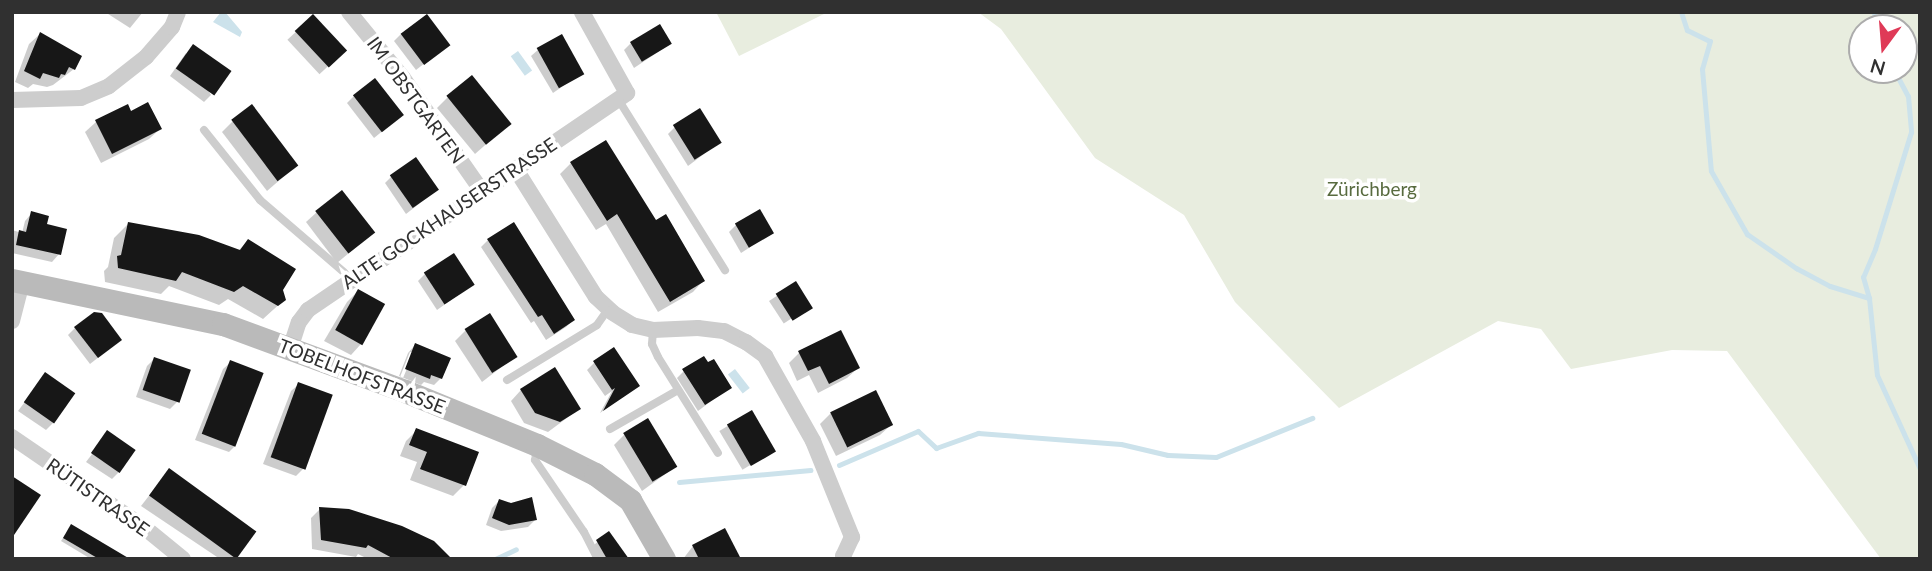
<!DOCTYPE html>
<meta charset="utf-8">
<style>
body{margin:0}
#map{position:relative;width:1932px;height:571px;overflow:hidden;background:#fff;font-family:Lato,sans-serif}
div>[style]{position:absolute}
.green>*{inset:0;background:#e8eddf}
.water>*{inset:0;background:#cce2eb;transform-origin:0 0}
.shadow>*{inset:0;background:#0003;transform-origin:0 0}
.stream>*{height:5px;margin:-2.5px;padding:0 2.5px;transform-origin:2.5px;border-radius:2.5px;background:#cce2eb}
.building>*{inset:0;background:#171717;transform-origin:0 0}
.service>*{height:8px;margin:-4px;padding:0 4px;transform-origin:4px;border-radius:4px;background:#cdcdcd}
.minor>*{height:16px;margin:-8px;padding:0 8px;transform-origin:8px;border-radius:8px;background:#cdcdcd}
.secondary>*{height:23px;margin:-11.5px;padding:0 11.5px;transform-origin:11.5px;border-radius:11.5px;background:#bababa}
span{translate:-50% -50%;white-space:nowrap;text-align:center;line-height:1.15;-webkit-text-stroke:7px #fff;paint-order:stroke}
.street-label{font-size:19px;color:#303030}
.park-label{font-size:19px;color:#586b3f}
.frame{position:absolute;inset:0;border:14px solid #303030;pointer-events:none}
.north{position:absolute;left:1848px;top:14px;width:70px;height:70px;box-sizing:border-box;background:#fff;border:2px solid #acacac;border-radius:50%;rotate:196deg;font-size:19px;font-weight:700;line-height:28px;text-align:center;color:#303030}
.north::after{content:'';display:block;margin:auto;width:24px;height:32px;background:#df3a57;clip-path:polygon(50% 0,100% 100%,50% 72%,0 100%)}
</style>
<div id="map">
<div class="green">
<i style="clip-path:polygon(716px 12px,828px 12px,739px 56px)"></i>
<i style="clip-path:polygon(evenodd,978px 12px,1920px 12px,1920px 559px,1881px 559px,1727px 351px,1672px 350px,1571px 369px,1541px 329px,1498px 321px,1339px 408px,1235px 302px,1184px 215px,1095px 158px,1001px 29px,978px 12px,1862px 28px,1904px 28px,1904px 70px,1862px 70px,1862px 28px)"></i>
</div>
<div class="water">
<i style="clip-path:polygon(221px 12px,225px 12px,242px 32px,240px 37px,213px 22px)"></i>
<i style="left:518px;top:51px;width:24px;height:9px;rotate:54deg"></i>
<i style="left:735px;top:369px;width:24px;height:9px;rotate:52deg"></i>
</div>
<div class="shadow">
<i style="clip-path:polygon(105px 12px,143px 12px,130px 28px)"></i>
<i style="left:313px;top:16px;width:47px;height:35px;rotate:47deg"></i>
<i style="clip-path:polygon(40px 34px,74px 69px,53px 85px,47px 87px,33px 84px,28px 88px,15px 82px,29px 44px)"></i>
<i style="clip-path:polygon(401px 34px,448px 45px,416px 70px,394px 41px)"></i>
<i style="clip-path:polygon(631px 43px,670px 44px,634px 68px,624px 50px)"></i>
<i style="clip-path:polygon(539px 49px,582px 73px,553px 93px,531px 56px)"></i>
<i style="clip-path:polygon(186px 53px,211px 95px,204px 102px,170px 76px)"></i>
<i style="clip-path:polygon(354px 96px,395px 121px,374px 138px,347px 103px)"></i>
<i style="clip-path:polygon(448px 97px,509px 124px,475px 154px,437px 108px)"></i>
<i style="clip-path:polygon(130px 113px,160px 129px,149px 139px,101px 163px,85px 132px,96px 122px)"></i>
<i style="clip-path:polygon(233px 121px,296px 166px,267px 191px,222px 132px)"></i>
<i style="clip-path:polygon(675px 127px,720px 142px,688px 166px,668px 134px)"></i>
<i style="clip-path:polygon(571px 163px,656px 222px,703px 281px,693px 292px,658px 312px,606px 224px,596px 230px,560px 174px)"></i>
<i style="clip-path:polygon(392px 176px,437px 190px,406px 214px,385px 183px)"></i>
<i style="clip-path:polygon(317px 212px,373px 233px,337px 263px,306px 222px)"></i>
<i style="clip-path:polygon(32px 213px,45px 226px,59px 254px,52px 262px,12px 253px,12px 230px,22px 233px,25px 221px)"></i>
<i style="clip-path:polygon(128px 224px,238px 251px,248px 241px,284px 300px,263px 319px,228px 299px,219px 305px,169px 286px,161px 294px,105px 282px,104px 271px,108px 267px,114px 238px)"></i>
<i style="clip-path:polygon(736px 225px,772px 233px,741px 253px,729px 232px)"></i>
<i style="clip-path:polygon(488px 240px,573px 320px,566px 327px,546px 340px,534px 321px,531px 323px,481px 247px)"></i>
<i style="clip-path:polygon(425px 274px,472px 285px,437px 310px,418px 281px)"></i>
<i style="left:795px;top:284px;width:27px;height:31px;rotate:57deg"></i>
<i style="clip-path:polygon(358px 291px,383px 305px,361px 344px,351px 355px,324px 341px,347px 302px)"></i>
<i style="clip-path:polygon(75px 328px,113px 346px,90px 364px,68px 335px)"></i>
<i style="clip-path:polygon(466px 330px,516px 356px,482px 382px,455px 341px)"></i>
<i style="clip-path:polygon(evenodd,415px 345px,441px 378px,434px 385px,424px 382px,421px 385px,399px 376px,408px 353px,415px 345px,410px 352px,414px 352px,403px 378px,400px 377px,410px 352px)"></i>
<i style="clip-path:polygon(799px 353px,858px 368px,847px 378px,818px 393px,809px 375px,797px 381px,789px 363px)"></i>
<i style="clip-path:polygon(154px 359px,177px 402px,170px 409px,136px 397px,147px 366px)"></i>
<i style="clip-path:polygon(231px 362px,236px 445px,229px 452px,195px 440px,223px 369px)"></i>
<i style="clip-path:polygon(594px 363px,638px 385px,600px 413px,612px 391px,605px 396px,587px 370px)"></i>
<i style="clip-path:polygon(684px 371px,730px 387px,698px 411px,677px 378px)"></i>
<i style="clip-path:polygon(45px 375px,53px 423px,46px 430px,18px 411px)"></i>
<i style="clip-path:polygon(299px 384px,303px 469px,296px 476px,263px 464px,291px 391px)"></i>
<i style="clip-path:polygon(521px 390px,579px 409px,548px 432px,524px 423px,511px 401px)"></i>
<i style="left:751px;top:412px;width:45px;height:37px;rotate:59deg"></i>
<i style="clip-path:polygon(831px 413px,891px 425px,880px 435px,836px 456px,820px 424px)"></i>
<i style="clip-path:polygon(417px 430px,464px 485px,453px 496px,410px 480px,417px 462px,400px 456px,406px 441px)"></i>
<i style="clip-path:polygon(108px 433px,119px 472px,112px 479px,86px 462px)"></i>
<i style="clip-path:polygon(624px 435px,675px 467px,642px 491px,614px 445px)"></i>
<i style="clip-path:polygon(169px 470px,255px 531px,235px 559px,220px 559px,141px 506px)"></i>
<i style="clip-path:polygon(499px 501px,511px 505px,535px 520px,528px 527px,501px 531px,486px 525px,492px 508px)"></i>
<i style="clip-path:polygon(320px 509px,450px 559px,368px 559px,358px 554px,356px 557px,312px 549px,311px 518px)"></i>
<i style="clip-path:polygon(71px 526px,113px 559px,91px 559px,61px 541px)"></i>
<i style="clip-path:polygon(609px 533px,626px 559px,596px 559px,590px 548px)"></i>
<i style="clip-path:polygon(693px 546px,739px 559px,683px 559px)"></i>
</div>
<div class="stream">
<i style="left:1681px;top:12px;width:19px;rotate:72deg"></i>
<i style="left:1687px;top:30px;width:25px;rotate:26deg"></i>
<i style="left:1710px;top:41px;width:29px;rotate:106deg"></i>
<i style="left:1702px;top:69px;width:102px;rotate:85deg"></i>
<i style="left:1711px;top:171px;width:73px;rotate:60.3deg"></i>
<i style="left:1747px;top:234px;width:60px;rotate:34.8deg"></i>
<i style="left:1796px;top:268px;width:38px;rotate:28deg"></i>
<i style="left:1830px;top:286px;width:41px;rotate:17.1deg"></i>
<i style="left:1874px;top:12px;width:12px;rotate:81deg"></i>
<i style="left:1876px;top:24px;width:8px;rotate:30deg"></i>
<i style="left:1894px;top:70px;width:30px;rotate:62deg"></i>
<i style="left:1908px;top:96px;width:36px;rotate:85deg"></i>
<i style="left:1911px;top:132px;width:122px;rotate:107.1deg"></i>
<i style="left:1875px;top:249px;width:30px;rotate:113deg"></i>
<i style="left:1863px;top:277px;width:22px;rotate:74deg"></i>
<i style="left:1869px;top:298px;width:77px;rotate:84.1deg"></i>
<i style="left:1877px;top:375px;width:103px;rotate:65.4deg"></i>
<i style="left:839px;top:465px;width:86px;rotate:-23.3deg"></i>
<i style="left:918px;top:431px;width:25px;rotate:43deg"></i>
<i style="left:936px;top:448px;width:45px;rotate:-19.7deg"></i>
<i style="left:978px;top:433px;width:143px;rotate:4.4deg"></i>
<i style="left:1121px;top:444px;width:48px;rotate:13.2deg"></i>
<i style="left:1168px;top:455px;width:48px;rotate:2.4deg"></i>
<i style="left:1216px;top:457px;width:104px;rotate:-22.1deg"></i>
<i style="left:679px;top:482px;width:132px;rotate:-5.2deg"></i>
<i style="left:495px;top:559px;width:23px;rotate:-25deg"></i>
</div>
<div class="building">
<i style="left:313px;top:14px;width:50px;height:25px;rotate:47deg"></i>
<i style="left:427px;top:14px;width:39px;height:33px;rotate:53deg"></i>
<i style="left:660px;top:24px;width:23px;height:35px;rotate:59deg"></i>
<i style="clip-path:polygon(40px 32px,82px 56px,75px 70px,69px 67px,65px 75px,61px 74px,59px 78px,43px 73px,40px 79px,24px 71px)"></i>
<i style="left:562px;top:34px;width:46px;height:29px;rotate:61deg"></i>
<i style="left:193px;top:44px;width:47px;height:30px;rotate:35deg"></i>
<i style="left:472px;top:75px;width:63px;height:33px;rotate:51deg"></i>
<i style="left:375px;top:78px;width:47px;height:28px;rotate:52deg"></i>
<i style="clip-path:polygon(148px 102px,162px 129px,112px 154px,95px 120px,128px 104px,131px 111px)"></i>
<i style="left:252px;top:104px;width:77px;height:26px;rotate:53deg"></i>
<i style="left:700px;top:108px;width:41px;height:32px;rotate:58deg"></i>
<i style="clip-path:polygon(606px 140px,656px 220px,666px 214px,705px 281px,670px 302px,617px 214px,607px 221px,570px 162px)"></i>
<i style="left:416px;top:157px;width:40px;height:32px;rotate:55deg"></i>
<i style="left:342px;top:190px;width:54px;height:34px;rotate:52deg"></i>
<i style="left:760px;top:209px;width:28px;height:29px;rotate:60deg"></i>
<i style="clip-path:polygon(31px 211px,49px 216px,47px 224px,67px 229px,61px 255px,16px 245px,19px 230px,26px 232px)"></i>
<i style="clip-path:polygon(128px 222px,199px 235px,240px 250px,248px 239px,296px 269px,283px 290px,286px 300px,278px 306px,243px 286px,234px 292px,182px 272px,176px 281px,118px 268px,117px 256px,121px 255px)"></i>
<i style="clip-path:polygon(514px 222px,575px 320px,554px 334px,542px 315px,538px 317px,487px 239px)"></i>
<i style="left:454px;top:253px;width:38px;height:36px;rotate:57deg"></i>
<i style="left:796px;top:281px;width:32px;height:24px;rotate:58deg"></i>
<i style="left:358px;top:289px;width:31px;height:47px;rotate:29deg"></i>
<i style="clip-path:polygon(94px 312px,102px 313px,122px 340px,98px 358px,74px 327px)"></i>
<i style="left:490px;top:313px;width:52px;height:30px;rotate:58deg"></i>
<i style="clip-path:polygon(841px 330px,860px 368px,829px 384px,820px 366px,808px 371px,798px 351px)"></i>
<i style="clip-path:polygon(415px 343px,451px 358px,442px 379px,431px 375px,430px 379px,405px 369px)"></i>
<i style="clip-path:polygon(614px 347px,640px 386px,603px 411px,615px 388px,612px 390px,593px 361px)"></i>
<i style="clip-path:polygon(704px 356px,708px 362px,714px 359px,732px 388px,705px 405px,682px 369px)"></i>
<i style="left:154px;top:357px;width:39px;height:35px;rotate:19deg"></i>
<i style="left:230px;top:360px;width:36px;height:79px;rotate:21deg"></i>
<i style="clip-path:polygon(555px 367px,581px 409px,560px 422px,535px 413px,520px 389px)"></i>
<i style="left:45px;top:372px;width:37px;height:37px;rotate:35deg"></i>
<i style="left:298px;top:382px;width:37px;height:80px;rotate:20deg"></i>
<i style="left:876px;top:390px;width:39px;height:51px;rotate:64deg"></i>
<i style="left:752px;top:410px;width:48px;height:29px;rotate:60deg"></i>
<i style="left:648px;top:418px;width:57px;height:29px;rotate:59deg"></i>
<i style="clip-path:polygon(416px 428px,479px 452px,466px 486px,420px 469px,427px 452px,409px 445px)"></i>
<i style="left:107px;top:430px;width:35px;height:28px;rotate:35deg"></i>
<i style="left:169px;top:468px;width:108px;height:34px;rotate:36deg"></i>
<i style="clip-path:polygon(12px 476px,41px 495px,12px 538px)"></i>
<i style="clip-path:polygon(532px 497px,537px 520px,509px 525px,492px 518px,499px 499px,511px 503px)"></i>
<i style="clip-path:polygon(319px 507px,349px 509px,402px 526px,434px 541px,452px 559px,394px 559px,368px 545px,366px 548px,321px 540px)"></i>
<i style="clip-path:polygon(71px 524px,130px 559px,99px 559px,63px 538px)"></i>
<i style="clip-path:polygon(725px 528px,741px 559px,699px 559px,692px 545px)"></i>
<i style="clip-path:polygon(609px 531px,629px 559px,607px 559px,596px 540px)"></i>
</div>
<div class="service">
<i style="left:618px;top:99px;width:202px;rotate:58deg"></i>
<i style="left:204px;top:130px;width:90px;rotate:51.3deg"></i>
<i style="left:260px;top:200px;width:121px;rotate:40.7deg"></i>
<i style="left:653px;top:330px;width:14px;rotate:94deg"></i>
<i style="left:652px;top:344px;width:14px;rotate:65deg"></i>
<i style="left:658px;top:357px;width:113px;rotate:58deg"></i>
<i style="left:507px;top:380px;width:105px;rotate:-31.4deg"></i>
<i style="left:597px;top:325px;width:19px;rotate:-55deg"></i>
<i style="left:610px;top:429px;width:78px;rotate:-29.8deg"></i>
<i style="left:537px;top:448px;width:12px;rotate:99deg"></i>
<i style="left:535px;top:460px;width:87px;rotate:55.8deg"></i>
<i style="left:584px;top:532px;width:30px;rotate:63deg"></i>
</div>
<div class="minor">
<i style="left:349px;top:12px;width:85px;rotate:50.7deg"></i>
<i style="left:403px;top:78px;width:136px;rotate:55.1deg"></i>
<i style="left:12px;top:100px;width:69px;rotate:-1.7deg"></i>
<i style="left:81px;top:98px;width:30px;rotate:-23deg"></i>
<i style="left:109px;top:86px;width:47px;rotate:-38.1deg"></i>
<i style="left:146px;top:57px;width:40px;rotate:-49deg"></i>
<i style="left:172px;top:27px;width:16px;rotate:-68deg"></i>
<i style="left:515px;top:168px;width:152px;rotate:57.9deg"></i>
<i style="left:596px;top:297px;width:23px;rotate:43deg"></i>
<i style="left:613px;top:313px;width:22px;rotate:32deg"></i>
<i style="left:632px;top:325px;width:22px;rotate:13deg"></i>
<i style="left:653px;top:330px;width:45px;rotate:-2.5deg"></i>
<i style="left:698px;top:328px;width:26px;rotate:7deg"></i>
<i style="left:724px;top:331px;width:25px;rotate:27deg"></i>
<i style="left:746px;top:342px;width:24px;rotate:36deg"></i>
<i style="left:765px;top:356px;width:98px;rotate:60.5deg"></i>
<i style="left:813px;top:441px;width:104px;rotate:67.9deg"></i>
<i style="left:852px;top:537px;width:21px;rotate:115deg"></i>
<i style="left:843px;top:556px;width:3px;rotate:72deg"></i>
<i style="left:12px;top:321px;width:40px;rotate:-75.6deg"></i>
<i style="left:290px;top:349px;width:28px;rotate:-72deg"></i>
<i style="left:299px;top:322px;width:15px;rotate:-53deg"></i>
<i style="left:308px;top:310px;width:386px;rotate:-34.2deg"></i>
<i style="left:627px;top:93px;width:93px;rotate:-119.1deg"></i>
<i style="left:12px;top:437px;width:161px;rotate:34.4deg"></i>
<i style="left:145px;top:528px;width:49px;rotate:39.2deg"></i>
</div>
<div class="secondary">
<i style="left:12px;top:280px;width:216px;rotate:11.8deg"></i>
<i style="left:223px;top:324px;width:194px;rotate:20.2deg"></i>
<i style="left:405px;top:391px;width:143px;rotate:22.2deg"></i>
<i style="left:537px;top:445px;width:65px;rotate:26.6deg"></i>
<i style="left:595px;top:474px;width:44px;rotate:36.6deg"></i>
<i style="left:630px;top:500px;width:68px;rotate:60deg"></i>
</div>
<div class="street-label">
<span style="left:416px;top:100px;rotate:54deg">IM OBSTGARTEN</span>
<span style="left:449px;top:213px;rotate:-34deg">ALTE GOCKHAUSERSTRASSE</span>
<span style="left:362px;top:376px;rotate:21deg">TOBELHOFSTRASSE</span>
<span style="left:98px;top:497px;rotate:35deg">RÜTISTRASSE</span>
</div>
<div class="park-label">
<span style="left:1372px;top:189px">Zürichberg</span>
</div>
<div class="frame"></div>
<div class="north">N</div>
</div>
